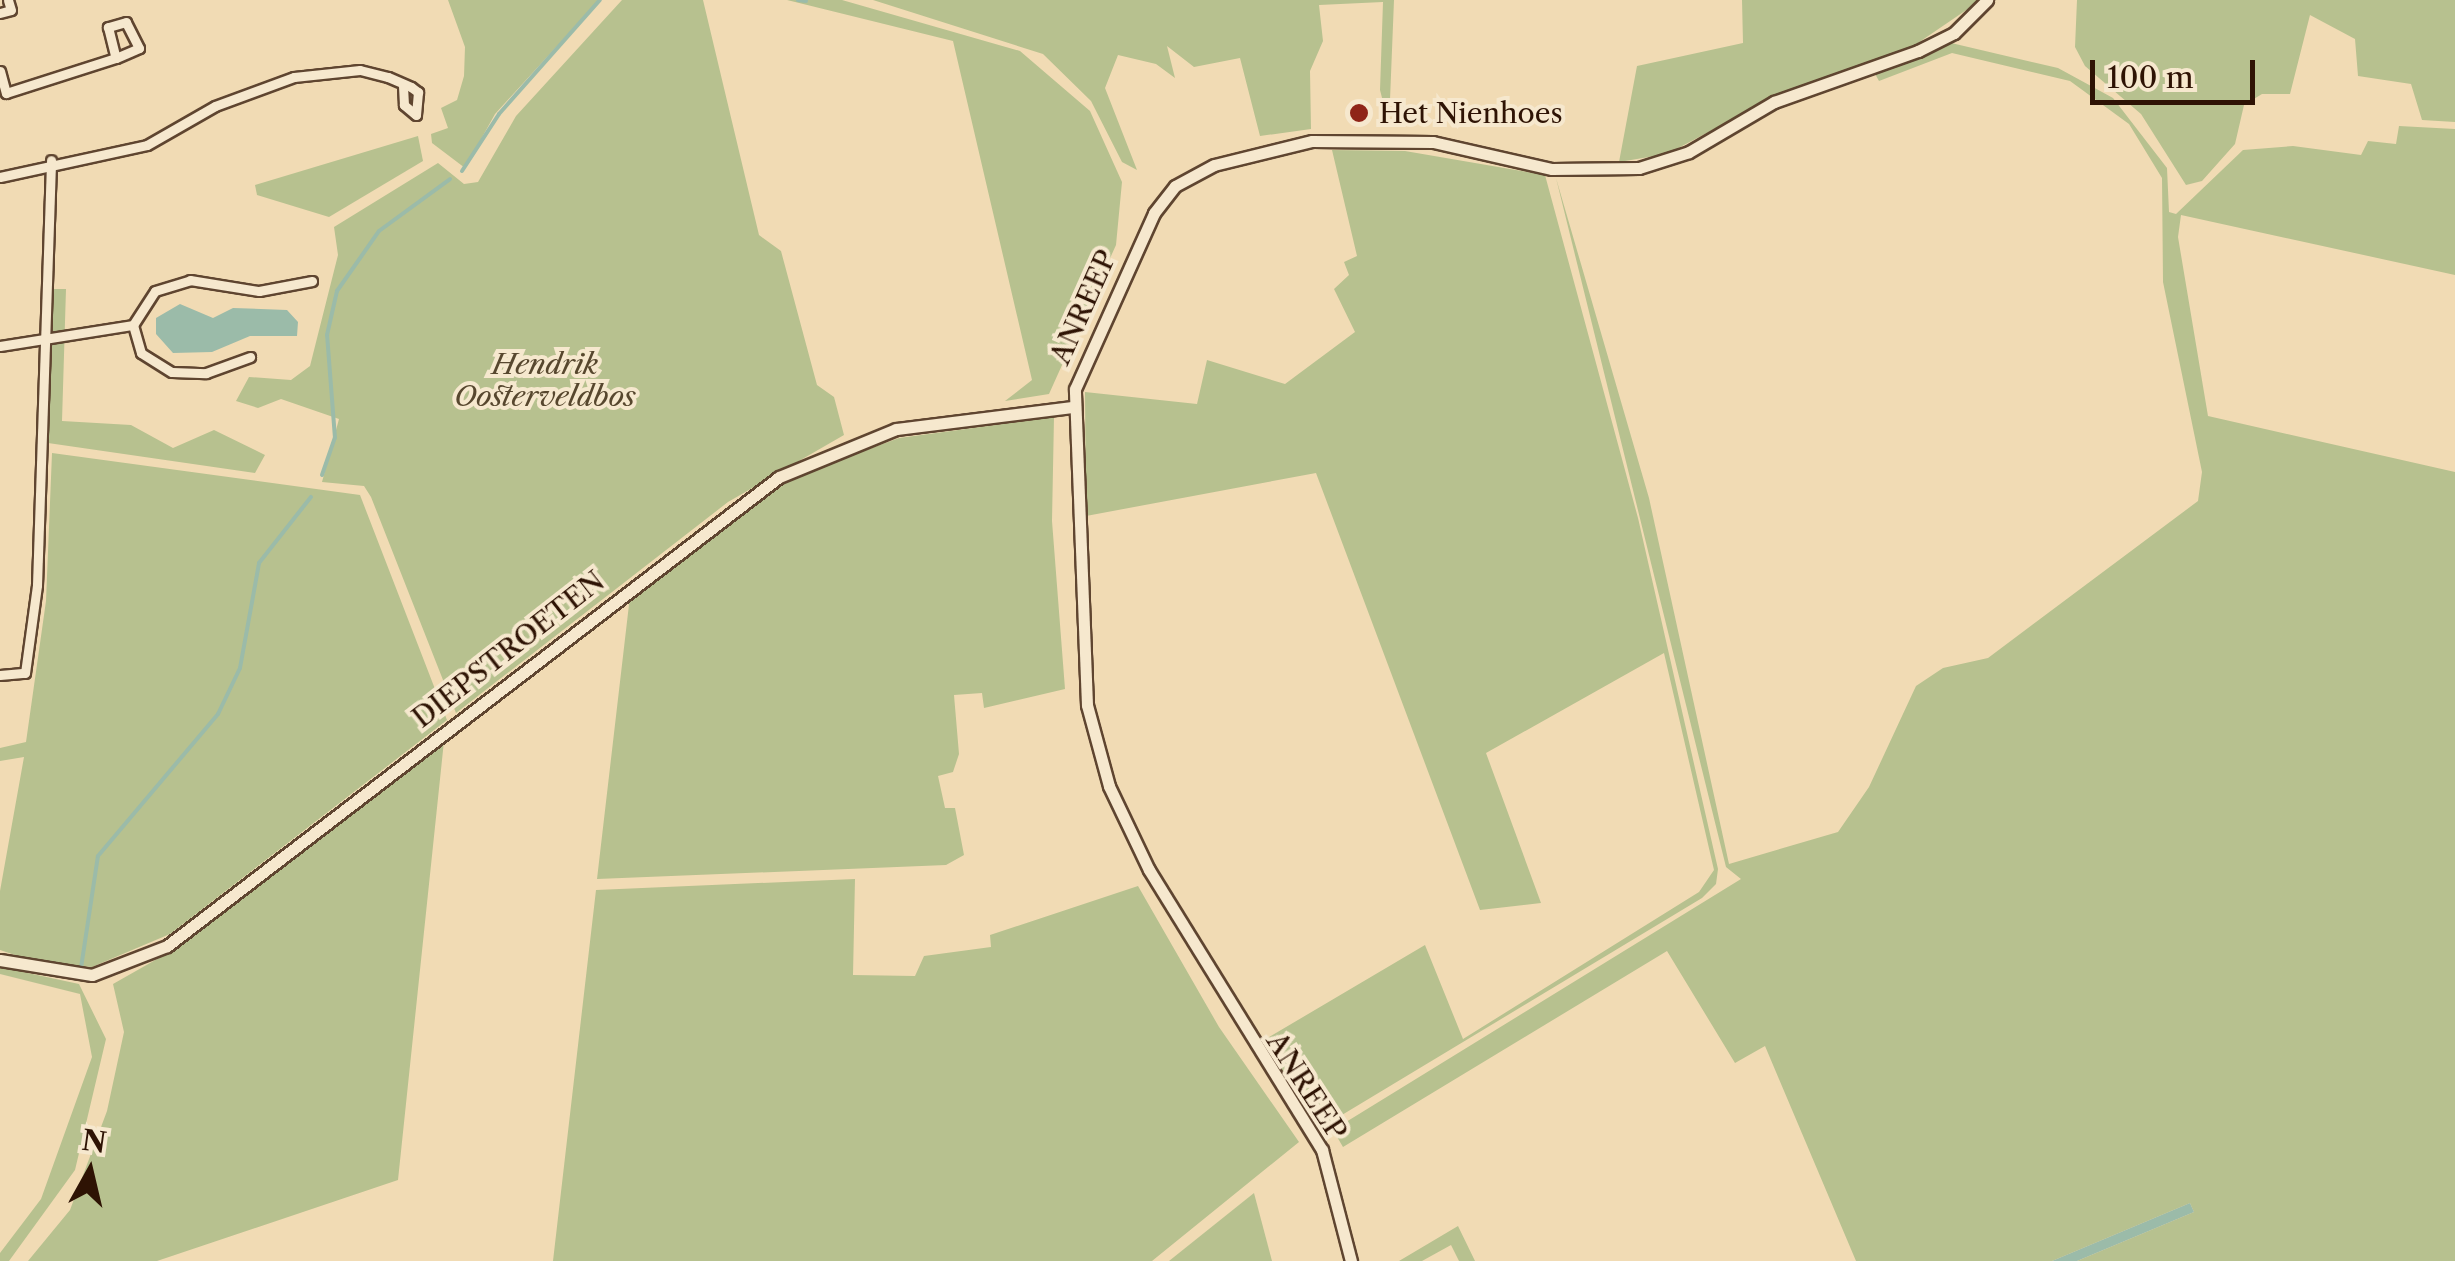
<!DOCTYPE html>
<style>
body{margin:0}
#map{position:relative;width:2455px;height:1261px;overflow:hidden;background:#f1dbb4;font-family:"Libre Caslon Text",serif}
div>[style]{position:absolute}
.green>*{inset:0;background:#b7c18f}
.water>*{inset:0;background:#9bbba9}
.stream>*{height:4px;margin:-2px;padding:0 2px;transform-origin:2px;border-radius:2px;background:#9bbba9}
.roads{filter:drop-shadow(2px 0 #5f4530) drop-shadow(-2px 0 #5f4530) drop-shadow(0 2px #5f4530) drop-shadow(0 -2px #5f4530)}
.minor>*{height:9px;margin:-4.5px;padding:0 4.5px;transform-origin:4.5px;border-radius:4.5px;background:#f6e8ce}
.tertiary>*{height:11px;margin:-5.5px;padding:0 5.5px;transform-origin:5.5px;border-radius:5.5px;background:#f6e8ce}
.dots>*{width:28px;height:28px;translate:-50% -50%;box-sizing:border-box;border:5px solid #f6e8ce;border-radius:50%}
span{translate:-50% -50%;white-space:nowrap;text-align:center;line-height:1.15;-webkit-text-stroke:8px #f6e8ce;paint-order:stroke}
.poi-label{font-size:28px;color:#2e1304}
.left{translate:0 -50%;text-align:left}
.street-label{font-size:28px;color:#2e1304}
.park-label{font-size:28px;color:#57472e;font-style:italic}
.north{position:absolute;left:40px;top:1121px;width:100px;height:100px;-webkit-text-stroke:8px #f6e8ce;paint-order:stroke;rotate:8deg;font-size:28px;font-weight:700;line-height:40px;text-align:center;color:#2e1304}
.north::after{content:'';display:block;margin:auto;width:35px;height:45px;background:#2e1304;clip-path:polygon(50% 0,100% 100%,50% 72%,0 100%)}
.scale{position:absolute;left:2090px;top:60px;width:165px;height:45px;box-sizing:border-box;border:5px solid #2e1304;border-top:0;padding-left:12px;font-size:30px;line-height:35px;white-space:nowrap;color:#2e1304;-webkit-text-stroke:8px #f6e8ce;paint-order:stroke}
</style>
<div id="map">
<div class="green">
<i style="clip-path:polygon(448px 0,599px 0,495px 114px,465px 168px,432px 143px,431px 134px,448px 128px,441px 108px,457px 100px,464px 76px,465px 47px)"></i>
<i style="clip-path:polygon(622px 0,703px 0,759px 235px,781px 251px,817px 385px,834px 397px,844px 435px,728px 502px,456px 713px,371px 497px,364px 486px,322px 482px,339px 419px,281px 399px,258px 408px,236px 401px,249px 377px,291px 380px,310px 366px,338px 255px,334px 227px,438px 163px,464px 184px,478px 182px,516px 116px)"></i>
<i style="clip-path:polygon(787px 0,842px 0,1020px 51px,1090px 111px,1122px 182px,1116px 245px,1049px 394px,1005px 401px,1032px 380px,953px 41px)"></i>
<i style="clip-path:polygon(873px 0,1394px 0,1389px 125px,1380px 90px,1383px 2px,1319px 5px,1323px 41px,1310px 71px,1311px 129px,1260px 136px,1240px 58px,1194px 67px,1167px 46px,1175px 78px,1156px 64px,1118px 55px,1105px 88px,1137px 170px,1122px 162px,1091px 101px,1043px 54px)"></i>
<i style="clip-path:polygon(1742px 0,1981px 0,1912px 47px,1782px 93px,1667px 154px,1619px 162px,1637px 66px,1743px 43px)"></i>
<i style="clip-path:polygon(2077px 0,2455px 0,2455px 122px,2422px 120px,2411px 84px,2358px 76px,2355px 39px,2310px 15px,2290px 94px,2262px 94px,2244px 105px,2235px 144px,2202px 181px,2186px 185px,2141px 114px,2085px 66px,2075px 47px)"></i>
<i style="clip-path:polygon(1947px 42px,2058px 68px,2113px 98px,2167px 168px,2169px 212px,2176px 214px,2243px 150px,2293px 146px,2361px 155px,2368px 141px,2396px 144px,2399px 126px,2455px 129px,2455px 275px,2181px 215px,2178px 237px,2208px 416px,2455px 472px,2455px 1261px,2077px 1261px,2194px 1212px,2190px 1203px,2052px 1261px,1856px 1261px,1765px 1046px,1735px 1063px,1667px 951px,1343px 1147px,1333px 1130px,1741px 879px,1726px 867px,1556px 178px,1649px 498px,1729px 864px,1838px 832px,1869px 787px,1916px 686px,1943px 668px,1988px 658px,2198px 501px,2202px 472px,2163px 282px,2162px 178px,2129px 124px,2070px 81px,1952px 53px,1879px 81px,1874px 72px)"></i>
<i style="clip-path:polygon(418px 136px,423px 161px,329px 217px,257px 195px,255px 185px)"></i>
<i style="clip-path:polygon(1332px 150px,1405px 151px,1545px 175px,1638px 518px,1718px 869px,1716px 884px,1702px 898px,1317px 1130px,1259px 1043px,1425px 945px,1463px 1039px,1699px 892px,1714px 870px,1664px 653px,1486px 753px,1541px 903px,1480px 910px,1316px 473px,1086px 516px,1085px 392px,1197px 404px,1207px 360px,1285px 384px,1355px 332px,1334px 289px,1349px 275px,1344px 262px,1357px 256px)"></i>
<i style="clip-path:polygon(52px 289px,66px 289px,62px 421px,131px 425px,173px 448px,214px 430px,265px 455px,255px 473px,48px 443px)"></i>
<i style="clip-path:polygon(1054px 417px,1052px 521px,1065px 689px,984px 708px,982px 693px,954px 695px,959px 754px,953px 772px,938px 776px,945px 808px,955px 808px,964px 855px,946px 865px,597px 879px,630px 596px,791px 478px,899px 438px)"></i>
<i style="clip-path:polygon(52px 453px,360px 495px,447px 720px,170px 934px,92px 967px,42px 964px,0 950px,0 891px,24px 757px,0 761px,0 748px,26px 742px,46px 601px)"></i>
<i style="clip-path:polygon(444px 741px,398px 1180px,157px 1261px,28px 1261px,70px 1210px,107px 1111px,124px 1032px,113px 984px,180px 946px)"></i>
<i style="clip-path:polygon(855px 879px,853px 975px,915px 976px,924px 956px,991px 947px,990px 935px,1138px 886px,1219px 1027px,1299px 1142px,1152px 1261px,553px 1261px,596px 890px)"></i>
<i style="clip-path:polygon(0 967px,79px 984px,106px 1039px,75px 1170px,9px 1261px,0 1261px,0 1253px,41px 1199px,92px 1057px,80px 994px,0 974px)"></i>
<i style="clip-path:polygon(1254px 1193px,1272px 1261px,1169px 1261px)"></i>
<i style="clip-path:polygon(1458px 1226px,1475px 1261px,1459px 1261px,1451px 1245px,1422px 1261px,1399px 1261px)"></i>
</div>
<div class="water">
<i style="clip-path:polygon(180px 304px,213px 318px,233px 308px,287px 310px,298px 322px,297px 336px,250px 336px,212px 352px,173px 353px,156px 334px,156px 318px)"></i>
<i style="clip-path:polygon(2190px 1203px,2194px 1212px,2077px 1261px,2052px 1261px)"></i>
</div>
<div class="stream">
<i style="left:798px;top:0;width:8px;rotate:7deg"></i>
<i style="left:462px;top:171px;width:68px;rotate:-57deg"></i>
<i style="left:499px;top:114px;width:152px;rotate:-48.5deg"></i>
<i style="left:322px;top:475px;width:39px;rotate:-71deg"></i>
<i style="left:335px;top:438px;width:103px;rotate:-94.4deg"></i>
<i style="left:327px;top:335px;width:45px;rotate:-77.2deg"></i>
<i style="left:337px;top:291px;width:73px;rotate:-55deg"></i>
<i style="left:379px;top:231px;width:88px;rotate:-36.2deg"></i>
<i style="left:81px;top:968px;width:113px;rotate:-81.4deg"></i>
<i style="left:98px;top:856px;width:186px;rotate:-49.8deg"></i>
<i style="left:218px;top:714px;width:51px;rotate:-64.4deg"></i>
<i style="left:240px;top:668px;width:107px;rotate:-79.7deg"></i>
<i style="left:259px;top:563px;width:84px;rotate:-51.8deg"></i>
</div>
<div class="roads">
<div class="minor">
<i style="left:0;top:13px;width:11px;rotate:-15deg"></i>
<i style="left:11px;top:10px;width:10px;rotate:-107deg"></i>
<i style="left:0;top:71px;width:23px;rotate:75deg"></i>
<i style="left:6px;top:93px;width:115px;rotate:-17.7deg"></i>
<i style="left:116px;top:58px;width:25px;rotate:-23deg"></i>
<i style="left:139px;top:48px;width:29px;rotate:-117deg"></i>
<i style="left:126px;top:22px;width:19px;rotate:164deg"></i>
<i style="left:108px;top:27px;width:32px;rotate:76deg"></i>
<i style="left:0;top:177px;width:150px;rotate:-12.3deg"></i>
<i style="left:147px;top:145px;width:78px;rotate:-29.8deg"></i>
<i style="left:215px;top:106px;width:84px;rotate:-20.2deg"></i>
<i style="left:294px;top:77px;width:66px;rotate:-6.1deg"></i>
<i style="left:360px;top:70px;width:29px;rotate:14deg"></i>
<i style="left:388px;top:77px;width:25px;rotate:23deg"></i>
<i style="left:411px;top:87px;width:9px;rotate:36deg"></i>
<i style="left:418px;top:92px;width:23px;rotate:95deg"></i>
<i style="left:416px;top:115px;width:16px;rotate:-140deg"></i>
<i style="left:404px;top:105px;width:21px;rotate:-93deg"></i>
<i style="left:133px;top:325px;width:40px;rotate:-57.1deg"></i>
<i style="left:155px;top:291px;width:37px;rotate:-17deg"></i>
<i style="left:190px;top:280px;width:70px;rotate:9.1deg"></i>
<i style="left:259px;top:291px;width:54px;rotate:-10.7deg"></i>
<i style="left:0;top:346px;width:135px;rotate:-9deg"></i>
<i style="left:133px;top:325px;width:29px;rotate:74deg"></i>
<i style="left:141px;top:353px;width:36px;rotate:32deg"></i>
<i style="left:172px;top:372px;width:34px;rotate:2deg"></i>
<i style="left:206px;top:373px;width:47px;rotate:-20deg"></i>
<i style="left:0;top:675px;width:25px;rotate:-5deg"></i>
<i style="left:25px;top:673px;width:89px;rotate:-82.2deg"></i>
<i style="left:37px;top:585px;width:425px;rotate:-88.1deg"></i>
</div>
<div class="tertiary">
<i style="left:0;top:960px;width:93px;rotate:9.3deg"></i>
<i style="left:92px;top:975px;width:80px;rotate:-21.1deg"></i>
<i style="left:167px;top:946px;width:771px;rotate:-37.46deg"></i>
<i style="left:779px;top:477px;width:126px;rotate:-22.3deg"></i>
<i style="left:896px;top:429px;width:178px;rotate:-7.1deg"></i>
<i style="left:1351px;top:1261px;width:115px;rotate:-104.6deg"></i>
<i style="left:1322px;top:1150px;width:329px;rotate:-121.7deg"></i>
<i style="left:1149px;top:870px;width:93px;rotate:-115.5deg"></i>
<i style="left:1109px;top:786px;width:84px;rotate:-105.2deg"></i>
<i style="left:1087px;top:705px;width:316px;rotate:-92.2deg"></i>
<i style="left:1075px;top:389px;width:193px;rotate:-65.8deg"></i>
<i style="left:1154px;top:213px;width:34px;rotate:-52deg"></i>
<i style="left:1175px;top:186px;width:44px;rotate:-28.3deg"></i>
<i style="left:1214px;top:165px;width:101px;rotate:-13.8deg"></i>
<i style="left:1312px;top:141px;width:121px;rotate:0.5deg"></i>
<i style="left:1433px;top:142px;width:122px;rotate:12.8deg"></i>
<i style="left:1552px;top:169px;width:87px;rotate:-0.7deg"></i>
<i style="left:1639px;top:168px;width:52px;rotate:-17.7deg"></i>
<i style="left:1689px;top:152px;width:99px;rotate:-30.5deg"></i>
<i style="left:1774px;top:102px;width:153px;rotate:-19.5deg"></i>
<i style="left:1918px;top:51px;width:40px;rotate:-26.6deg"></i>
<i style="left:1954px;top:33px;width:47px;rotate:-45deg"></i>
</div>
</div>
<div class="dots">
<i style="left:1359px;top:113px;background:#8f2418"></i>
</div>
<div class="poi-label">
<span class="left" style="left:1379px;top:113px">Het Nienhoes</span>
</div>
<div class="street-label">
<span style="left:1083px;top:307px;rotate:-66deg">ANREEP</span>
<span style="left:508px;top:649px;rotate:-38deg">DIEPSTROETEN</span>
<span style="left:1307px;top:1086px;rotate:57deg">ANREEP</span>
</div>
<div class="park-label">
<span style="left:545px;top:380px">Hendrik<br>Oosterveldbos</span>
</div>
<div class="north">N</div>
<div class="scale">100 m</div>
</div>
